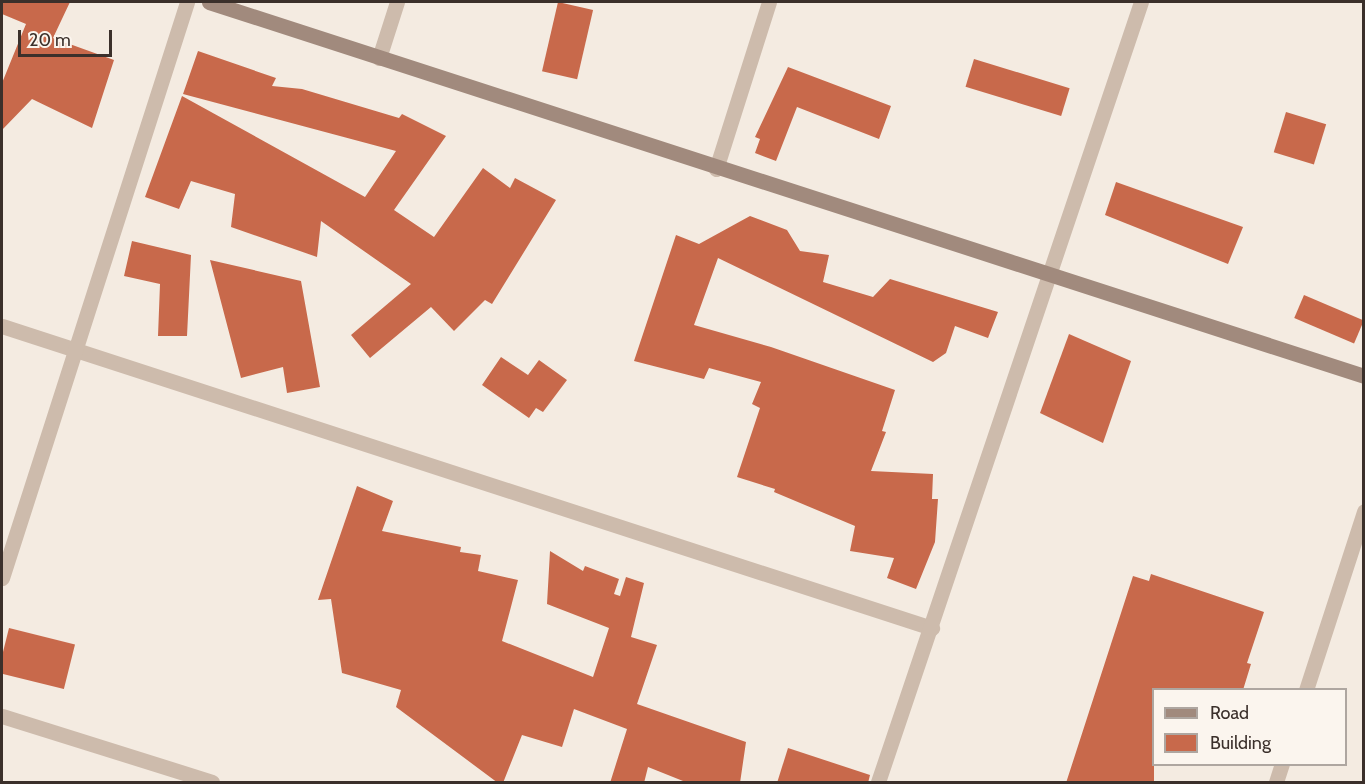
<!DOCTYPE html>
<style>
body{margin:0}
#map{position:relative;width:1365px;height:784px;overflow:hidden;background:#f4ebe1;font-family:Cabin,sans-serif}
div>[style]{position:absolute}
.building>*{inset:0;background:#c8694b;transform-origin:0 0}
.street>*{height:15px;margin:-7.5px;padding:0 7.5px;transform-origin:7.5px;border-radius:7.5px;background:#cdbbac}
.secondary>*{height:15px;margin:-7.5px;padding:0 7.5px;transform-origin:7.5px;border-radius:7.5px;background:#a18a7d}
span{translate:-50% -50%;white-space:nowrap;text-align:center;line-height:1.15;-webkit-text-stroke:6px #fbf5ee;paint-order:stroke}
.frame{position:absolute;inset:0;border:3px solid #3b302b;pointer-events:none}
.legend{position:absolute;left:1152px;top:688px;width:195px;height:78px;box-sizing:border-box;background:#fbf5ee;border:2px solid #aea6a0;margin:0;padding:8px 10px;list-style:none;font-size:18px;color:#3b302b}
.legend li{display:flex;align-items:center;gap:12px;height:30px}
.legend b{width:30px;border:2px solid #aea6a0}
.scale{position:absolute;left:18px;top:30px;width:94px;height:27px;box-sizing:border-box;border:3px solid #3b302b;border-top:0;padding-left:8px;font-size:18px;line-height:21px;white-space:nowrap;color:#3b302b;-webkit-text-stroke:4px #fbf5ee;paint-order:stroke}
</style>
<div id="map">
<div class="building">
<i style="clip-path:polygon(2px 2px,70px 2px,53px 38px,114px 60px,92px 128px,32px 99px,2px 130px,2px 83px,26px 24px,2px 14px)"></i>
<i style="left:558px;top:2px;width:36px;height:71px;rotate:13deg"></i>
<i style="clip-path:polygon(198px 51px,276px 78px,272px 86px,302px 89px,399px 118px,402px 114px,446px 136px,394px 210px,434px 237px,483px 168px,510px 188px,515px 178px,556px 200px,492px 304px,485px 300px,454px 331px,431px 307px,370px 358px,351px 335px,411px 284px,321px 221px,317px 257px,231px 227px,235px 194px,191px 181px,179px 209px,145px 197px,182px 96px,365px 197px,396px 151px,183px 94px)"></i>
<i style="left:974px;top:59px;width:100px;height:29px;rotate:17deg"></i>
<i style="clip-path:polygon(788px 67px,891px 106px,879px 139px,797px 107px,776px 161px,755px 153px,760px 139px,755px 137px)"></i>
<i style="left:1286px;top:112px;width:42px;height:42px;rotate:17deg"></i>
<i style="clip-path:polygon(1116px 182px,1243px 227px,1228px 264px,1105px 215px)"></i>
<i style="clip-path:polygon(750px 216px,787px 230px,800px 251px,829px 255px,823px 282px,873px 297px,890px 279px,998px 312px,988px 338px,955px 326px,946px 353px,933px 362px,718px 258px,694px 325px,771px 347px,895px 390px,882px 431px,886px 432px,871px 471px,933px 474px,932px 499px,938px 499px,935px 542px,916px 589px,887px 578px,894px 558px,850px 551px,855px 526px,774px 492px,775px 489px,737px 477px,760px 408px,752px 404px,761px 382px,709px 368px,704px 379px,634px 361px,676px 235px,699px 244px)"></i>
<i style="clip-path:polygon(132px 241px,191px 255px,187px 336px,158px 336px,160px 284px,124px 276px)"></i>
<i style="clip-path:polygon(210px 260px,301px 281px,320px 387px,287px 393px,283px 367px,241px 378px)"></i>
<i style="left:1304px;top:295px;width:65px;height:25px;rotate:23deg"></i>
<i style="clip-path:polygon(1069px 334px,1131px 361px,1103px 443px,1040px 413px)"></i>
<i style="clip-path:polygon(501px 357px,528px 375px,539px 360px,567px 380px,543px 412px,536px 408px,529px 418px,482px 385px)"></i>
<i style="clip-path:polygon(357px 486px,393px 501px,382px 531px,461px 547px,460px 552px,481px 555px,478px 571px,518px 580px,502px 641px,593px 677px,609px 628px,547px 604px,550px 551px,583px 571px,585px 566px,619px 579px,614px 594px,620px 596px,626px 577px,644px 583px,631px 637px,657px 645px,637px 704px,746px 742px,740px 783px,688px 783px,648px 767px,644px 783px,610px 783px,627px 729px,574px 709px,562px 747px,522px 735px,503px 783px,498px 783px,396px 707px,401px 690px,342px 673px,331px 599px,318px 600px)"></i>
<i style="clip-path:polygon(1151px 574px,1264px 612px,1247px 663px,1251px 664px,1243px 690px,1154px 690px,1154px 783px,1066px 783px,1133px 576px,1149px 581px)"></i>
<i style="left:9px;top:628px;width:68px;height:46px;rotate:14deg"></i>
<i style="clip-path:polygon(788px 748px,870px 775px,868px 783px,777px 783px)"></i>
</div>
<div class="street">
<i style="left:379px;top:58px;width:59px;rotate:-72.2deg"></i>
<i style="left:716px;top:169px;width:175px;rotate:-72.4deg"></i>
<i style="left:2px;top:326px;width:978px;rotate:17.99deg"></i>
<i style="left:2px;top:578px;width:605px;rotate:-72.19deg"></i>
<i style="left:1306px;top:690px;width:188px;rotate:-72deg"></i>
<i style="left:2px;top:716px;width:220px;rotate:17.4deg"></i>
<i style="left:878px;top:782px;width:823px;rotate:-71.37deg"></i>
<i style="left:1276px;top:782px;width:19px;rotate:-72deg"></i>
</div>
<div class="secondary">
<i style="left:209px;top:2px;width:1214px;rotate:17.94deg"></i>
</div>
<div class="frame"></div>
<ul class="legend">
<li><b style="height:8px;background:#a18a7d"></b>Road</li>
<li><b style="height:16px;background:#c8694b"></b>Building</li>
</ul>
<div class="scale">20 m</div>
</div>
